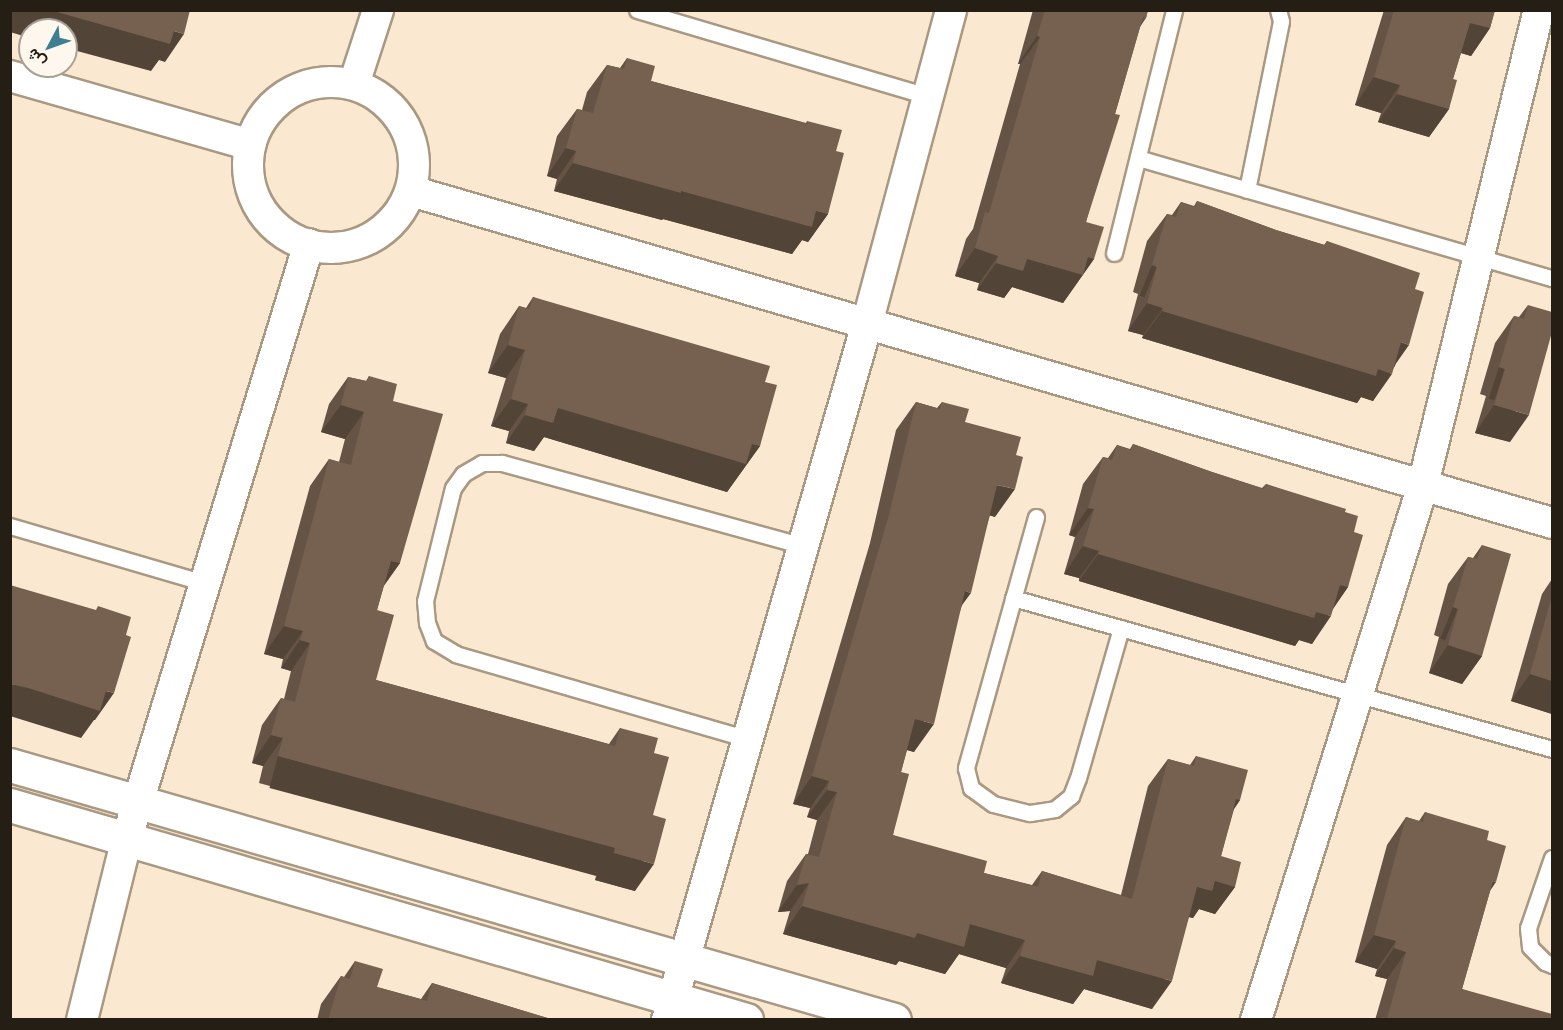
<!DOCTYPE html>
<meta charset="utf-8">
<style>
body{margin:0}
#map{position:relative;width:1563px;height:1030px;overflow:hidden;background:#fae8d0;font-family:"IBM Plex Sans",Vazirmatn,sans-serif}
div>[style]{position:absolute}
.roads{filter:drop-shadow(2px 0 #aa9982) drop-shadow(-2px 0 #aa9982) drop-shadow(0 2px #aa9982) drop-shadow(0 -2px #aa9982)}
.service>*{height:15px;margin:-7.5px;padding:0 7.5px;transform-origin:7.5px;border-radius:7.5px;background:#fff}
.minor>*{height:30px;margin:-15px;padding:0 15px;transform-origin:15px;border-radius:15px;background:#fff}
.minor>.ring{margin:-15px;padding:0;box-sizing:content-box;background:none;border:30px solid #fff;border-radius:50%}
.tertiary>*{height:33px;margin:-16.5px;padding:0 16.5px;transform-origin:16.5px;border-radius:16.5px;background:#fff}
.wall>*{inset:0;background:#655345}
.shaded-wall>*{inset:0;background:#534438;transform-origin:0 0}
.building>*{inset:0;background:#766150}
span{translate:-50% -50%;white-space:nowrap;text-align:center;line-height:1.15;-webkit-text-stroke:6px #fef7ed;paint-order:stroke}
.frame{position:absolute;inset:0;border:12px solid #241e15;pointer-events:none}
.north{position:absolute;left:18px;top:18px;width:60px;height:60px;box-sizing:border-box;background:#fef7ed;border:2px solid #a7a097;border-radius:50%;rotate:229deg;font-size:16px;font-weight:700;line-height:24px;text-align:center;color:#241e15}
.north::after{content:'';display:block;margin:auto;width:21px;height:27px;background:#3d7e91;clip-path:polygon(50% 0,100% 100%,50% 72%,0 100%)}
</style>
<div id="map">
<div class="roads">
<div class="service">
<i style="left:637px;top:10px;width:303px;rotate:16.5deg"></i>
<i style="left:1138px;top:158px;width:431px;rotate:16.2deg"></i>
<i style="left:1247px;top:190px;width:172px;rotate:-78.6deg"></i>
<i style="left:1281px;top:21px;width:11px;rotate:-105deg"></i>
<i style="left:1114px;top:253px;width:250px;rotate:-76.1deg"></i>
<i style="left:1036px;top:517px;width:261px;rotate:105.6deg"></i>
<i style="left:966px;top:768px;width:21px;rotate:76deg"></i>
<i style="left:971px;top:788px;width:27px;rotate:36deg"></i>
<i style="left:993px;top:804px;width:38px;rotate:14deg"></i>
<i style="left:1030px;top:813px;width:25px;rotate:-9deg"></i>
<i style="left:1055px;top:809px;width:21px;rotate:-39deg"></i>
<i style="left:1071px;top:796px;width:19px;rotate:-69deg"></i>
<i style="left:1078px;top:778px;width:156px;rotate:-74deg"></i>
<i style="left:10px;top:526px;width:203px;rotate:16.3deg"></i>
<i style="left:1013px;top:598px;width:560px;rotate:15.65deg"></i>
<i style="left:748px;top:739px;width:304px;rotate:-163.8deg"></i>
<i style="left:456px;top:654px;width:26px;rotate:-149deg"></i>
<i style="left:434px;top:641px;width:19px;rotate:-111deg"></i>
<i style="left:427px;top:623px;width:22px;rotate:-95deg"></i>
<i style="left:425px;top:601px;width:116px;rotate:-76.1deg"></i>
<i style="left:453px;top:488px;width:17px;rotate:-54deg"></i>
<i style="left:463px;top:474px;width:22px;rotate:-30deg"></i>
<i style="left:482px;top:463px;width:20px"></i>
<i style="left:502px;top:463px;width:312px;rotate:15.4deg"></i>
<i style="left:1552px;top:858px;width:74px;rotate:108.9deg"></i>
<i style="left:1528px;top:928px;width:19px;rotate:84deg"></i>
<i style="left:1530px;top:947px;width:21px;rotate:45deg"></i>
<i style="left:1545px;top:962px;width:8px;rotate:23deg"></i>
</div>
<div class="minor">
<i style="left:10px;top:76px;width:250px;rotate:16deg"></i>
<i class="ring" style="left:248px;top:82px;width:136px;height:136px"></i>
<i style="left:354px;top:84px;width:78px;rotate:-72deg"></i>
<i style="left:411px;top:191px;width:1188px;rotate:16.22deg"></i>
<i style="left:82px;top:1020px;width:187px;rotate:-76.1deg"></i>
<i style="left:127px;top:838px;width:621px;rotate:-72.97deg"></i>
<i style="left:667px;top:1020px;width:724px;rotate:-73.97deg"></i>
<i style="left:867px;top:324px;width:325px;rotate:-75deg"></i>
<i style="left:1256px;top:1020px;width:560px;rotate:-72.66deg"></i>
<i style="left:1423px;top:485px;width:489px;rotate:-76.3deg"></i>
</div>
<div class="tertiary">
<i style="left:10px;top:765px;width:920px;rotate:16.09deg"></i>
<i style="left:10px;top:805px;width:767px;rotate:16.28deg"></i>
</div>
</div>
<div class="wall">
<i style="clip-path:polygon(1033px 10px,1148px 10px,1146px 18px,1140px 27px,1115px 114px,1086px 222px,1094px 259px,1063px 303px,1012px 287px,1004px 298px,977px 290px,979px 283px,955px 276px,966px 239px,973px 229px,1020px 64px,1018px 64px)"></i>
<i style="clip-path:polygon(1384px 10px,1495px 10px,1490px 28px,1471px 56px,1461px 53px,1453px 79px,1449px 109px,1429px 137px,1378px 122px,1381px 113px,1355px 105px)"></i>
<i style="clip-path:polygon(627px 58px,651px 81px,806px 123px,807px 121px,836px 151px,828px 214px,808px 242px,802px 240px,792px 254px,663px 219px,662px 220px,554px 191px,557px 179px,547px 176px,557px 136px,577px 109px,582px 110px,587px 92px,607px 65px,620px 68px)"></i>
<i style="clip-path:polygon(1197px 201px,1276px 230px,1324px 245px,1327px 241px,1415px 289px,1395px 366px,1373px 401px,1361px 397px,1357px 403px,1142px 338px,1143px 335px,1128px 331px,1138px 294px,1133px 292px,1147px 241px,1167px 214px,1172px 215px,1181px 202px,1194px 206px)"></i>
<i style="clip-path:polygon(533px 297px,765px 382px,760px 446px,727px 492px,544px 437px,534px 451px,506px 443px,509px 431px,491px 426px,506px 378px,488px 373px,500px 334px,519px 306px,526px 308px)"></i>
<i style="clip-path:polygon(1528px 305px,1510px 442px,1475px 433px,1486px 396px,1480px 394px,1495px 343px,1514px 316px,1519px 317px)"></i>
<i style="clip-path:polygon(369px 376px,393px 401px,400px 563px,384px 585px,377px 610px,376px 680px,609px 744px,620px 728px,654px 753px,653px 815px,635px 891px,595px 880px,596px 876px,259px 783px,263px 766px,252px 763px,262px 725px,281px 698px,284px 699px,291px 671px,281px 668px,283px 659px,264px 654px,310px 486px,329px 459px,339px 462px,345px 439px,321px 432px,329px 404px,348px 377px,366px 381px)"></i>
<i style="clip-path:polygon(916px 402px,937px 408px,942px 402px,965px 422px,995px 517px,990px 515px,962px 605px,914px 752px,907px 750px,901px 772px,893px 835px,984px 873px,1032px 885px,1042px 871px,1121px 895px,1148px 786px,1168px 759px,1190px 765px,1196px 756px,1240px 800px,1234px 809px,1221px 856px,1235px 887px,1215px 914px,1199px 909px,1193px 918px,1189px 917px,1152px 1009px,1084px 989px,1073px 1004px,1001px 983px,1006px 968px,959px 954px,945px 974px,899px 961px,896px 965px,783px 934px,790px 911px,778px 912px,787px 881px,806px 854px,808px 854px,817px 820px,807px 817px,810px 808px,793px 804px,870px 543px,896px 430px)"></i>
<i style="clip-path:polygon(1133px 444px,1212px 472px,1262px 488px,1266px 484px,1345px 512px,1354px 532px,1348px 587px,1333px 608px,1312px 644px,1299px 640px,1295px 646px,1079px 581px,1079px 578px,1064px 574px,1075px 537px,1069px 535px,1083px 484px,1103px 457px,1108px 458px,1117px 445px,1130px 449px)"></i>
<i style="clip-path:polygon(1482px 545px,1482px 656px,1462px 684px,1429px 673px,1439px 637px,1434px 635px,1448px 584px,1468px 557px,1473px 558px)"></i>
<i style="clip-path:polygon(1552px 579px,1552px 714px,1511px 701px,1542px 594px)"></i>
<i style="clip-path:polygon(1425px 812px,1487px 840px,1490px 891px,1462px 989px,1552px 1020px,1375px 1020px,1387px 979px,1375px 976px,1377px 969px,1355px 962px,1387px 845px,1406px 817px,1419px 821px)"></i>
<i style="clip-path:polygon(355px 961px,377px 987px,421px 999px,432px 983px,554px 1020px,317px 1020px,321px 1004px,341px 976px,344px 977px)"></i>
</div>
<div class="shaded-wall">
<i style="clip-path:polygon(10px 10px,50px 10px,174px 31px,184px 34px,165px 62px,159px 60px,151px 71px,66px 48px,66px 30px,30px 30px,30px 38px,10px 32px)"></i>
<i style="clip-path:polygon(1470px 23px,1490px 28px,1471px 56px,1451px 50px)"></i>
<i style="clip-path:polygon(1037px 36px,1040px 37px,1020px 64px,1018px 64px)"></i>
<i style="clip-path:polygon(1374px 77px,1400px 85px,1381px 113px,1355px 105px)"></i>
<i style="clip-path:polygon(1397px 94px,1449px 109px,1429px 137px,1378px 122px)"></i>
<i style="clip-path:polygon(566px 148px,576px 151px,557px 179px,547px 176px)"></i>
<i style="clip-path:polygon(573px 163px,681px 191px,816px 211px,828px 214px,808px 242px,802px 240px,792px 254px,663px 219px,662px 220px,554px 191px)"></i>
<i style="clip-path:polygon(975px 248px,998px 256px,979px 283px,955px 276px)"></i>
<i style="clip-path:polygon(1088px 257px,1094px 259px,1063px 303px,1012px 287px,1004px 298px,977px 290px,996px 263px,1027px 259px)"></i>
<i style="left:1152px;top:265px;width:5px;height:33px;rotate:22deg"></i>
<i style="clip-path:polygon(1147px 303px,1163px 308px,1143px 335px,1128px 331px)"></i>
<i style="clip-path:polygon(1162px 311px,1378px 369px,1392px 374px,1373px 401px,1361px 397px,1357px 403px,1142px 338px)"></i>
<i style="clip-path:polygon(1401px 342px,1409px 345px,1390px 372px)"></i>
<i style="clip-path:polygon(508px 345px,525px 350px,506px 378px,488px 373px)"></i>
<i style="left:1499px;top:367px;width:6px;height:33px;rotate:18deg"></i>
<i style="clip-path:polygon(511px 399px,528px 404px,509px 431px,491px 426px)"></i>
<i style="clip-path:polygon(341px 405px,364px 412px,345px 439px,321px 432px)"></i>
<i style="clip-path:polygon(1494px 405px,1529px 415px,1510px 442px,1475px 433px)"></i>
<i style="clip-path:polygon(558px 408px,752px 444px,760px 446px,727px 492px,544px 437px,534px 451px,506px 443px,525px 415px)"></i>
<i style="clip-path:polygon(997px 485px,1015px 489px,995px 517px,978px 512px)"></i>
<i style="clip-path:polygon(1088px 508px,1094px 509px,1075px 537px,1069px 535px)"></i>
<i style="clip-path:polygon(1083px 546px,1099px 551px,1079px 578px,1064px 574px)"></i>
<i style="clip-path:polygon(1098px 554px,1331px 616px,1312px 644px,1299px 640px,1295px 646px,1079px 581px)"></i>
<i style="clip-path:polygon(391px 561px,400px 563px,381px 590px)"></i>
<i style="clip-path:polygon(1340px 585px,1348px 587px,1329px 615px)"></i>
<i style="clip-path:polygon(965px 591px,971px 593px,951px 620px)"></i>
<i style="left:1453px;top:607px;width:5px;height:34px;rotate:22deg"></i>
<i style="clip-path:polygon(284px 626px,303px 631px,283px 659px,264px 654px)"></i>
<i style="clip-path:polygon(300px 640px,310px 643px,291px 671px,281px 668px)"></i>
<i style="clip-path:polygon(1448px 645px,1482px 656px,1462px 684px,1429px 673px)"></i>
<i style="clip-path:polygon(1530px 674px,1552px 681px,1552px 714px,1511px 701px)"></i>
<i style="clip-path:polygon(10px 684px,106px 691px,114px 693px,95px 720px,94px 720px,81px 738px,10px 716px)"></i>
<i style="clip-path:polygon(915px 719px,934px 724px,914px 752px,896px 747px)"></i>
<i style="clip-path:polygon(271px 735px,283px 738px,263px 766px,252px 763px)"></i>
<i style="left:278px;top:756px;width:349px;height:33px;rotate:15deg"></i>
<i style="clip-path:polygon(812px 776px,829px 781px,810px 808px,793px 804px)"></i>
<i style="clip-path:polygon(827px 790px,837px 792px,817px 820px,807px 817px)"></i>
<i style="clip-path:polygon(1236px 799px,1240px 800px,1221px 828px)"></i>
<i style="clip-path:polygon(614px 853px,654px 864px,635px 891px,595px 880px)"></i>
<i style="clip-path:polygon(1215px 881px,1235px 887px,1215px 914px,1199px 909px,1193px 918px,1177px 914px,1197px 887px)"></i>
<i style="clip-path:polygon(1493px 881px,1496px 882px,1477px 910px)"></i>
<i style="clip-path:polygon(809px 883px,790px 911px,778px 912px,797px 885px)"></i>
<i style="clip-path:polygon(802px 906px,970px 924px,1025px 940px,1006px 968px,959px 954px,945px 974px,899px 961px,896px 965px,783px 934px)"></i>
<i style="clip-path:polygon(1374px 935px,1396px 941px,1377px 969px,1355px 962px)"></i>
<i style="clip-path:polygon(1394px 948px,1406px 952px,1387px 979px,1375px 976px)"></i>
<i style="clip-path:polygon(1020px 956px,1097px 960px,1172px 981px,1152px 1009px,1084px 989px,1073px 1004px,1001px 983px)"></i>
</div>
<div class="building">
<i style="clip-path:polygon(50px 10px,190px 10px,184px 34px,174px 31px,170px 44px)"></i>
<i style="clip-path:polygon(1045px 10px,1148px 10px,1146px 18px,1143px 17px,1115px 114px,1120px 115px,1086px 222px,1104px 227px,1094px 259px,1088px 257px,1083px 275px,1027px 259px,1023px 271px,996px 263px,998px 256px,975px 248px,985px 212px,989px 213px,1040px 37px,1037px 36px)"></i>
<i style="clip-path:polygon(1394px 10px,1495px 10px,1490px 28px,1470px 23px,1453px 79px,1457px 80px,1449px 109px,1397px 94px,1400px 85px,1374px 77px)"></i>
<i style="clip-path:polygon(627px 58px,655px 66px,651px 81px,807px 124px,807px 121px,842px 130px,836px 151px,844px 153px,828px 214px,816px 211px,812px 227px,681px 191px,681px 193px,573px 163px,576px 151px,566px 148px,577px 109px,593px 113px,607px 65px,624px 69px)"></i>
<i style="clip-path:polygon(1197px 201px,1276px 230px,1325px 245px,1327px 241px,1420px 273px,1415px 289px,1424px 292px,1409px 345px,1401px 342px,1392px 374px,1378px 369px,1376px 376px,1162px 311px,1163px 308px,1147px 303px,1157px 267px,1152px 265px,1167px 214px,1176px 217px,1181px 202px,1195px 207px)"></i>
<i style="clip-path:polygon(533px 297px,770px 366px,765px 382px,777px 385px,760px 446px,752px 444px,746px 464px,558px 408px,553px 423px,525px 415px,528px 404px,511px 399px,525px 350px,508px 345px,519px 306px,529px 309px)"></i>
<i style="clip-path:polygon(1528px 305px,1552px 312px,1552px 332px,1529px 415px,1494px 405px,1505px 369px,1499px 367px,1514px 316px,1524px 319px)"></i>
<i style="clip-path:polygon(369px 376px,397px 384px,393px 401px,443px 414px,400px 563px,391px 561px,377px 610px,394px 615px,376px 680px,615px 746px,620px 728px,658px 738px,654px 753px,669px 757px,653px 815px,666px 819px,654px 864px,614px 853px,615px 848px,278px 756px,283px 738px,271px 735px,281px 698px,295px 702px,310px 643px,300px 640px,303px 631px,284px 626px,329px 459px,351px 465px,364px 412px,341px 405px,348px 377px,367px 381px)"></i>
<i style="clip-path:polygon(916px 402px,940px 409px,942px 402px,969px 409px,965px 422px,1021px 437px,1016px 455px,1023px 457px,1015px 489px,997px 485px,971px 593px,965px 591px,934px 724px,915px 719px,901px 772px,909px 774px,893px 835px,987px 861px,984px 873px,1038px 887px,1042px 871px,1132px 899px,1168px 759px,1194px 766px,1196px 756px,1248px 770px,1240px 800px,1236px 799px,1221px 856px,1241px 862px,1235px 887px,1215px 881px,1212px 891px,1197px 887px,1172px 981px,1097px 960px,1093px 976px,1020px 956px,1025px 940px,970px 924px,964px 947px,917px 933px,915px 938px,802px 906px,809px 883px,797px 885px,806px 854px,819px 857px,837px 792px,827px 790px,829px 781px,812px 776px,889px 515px)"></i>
<i style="clip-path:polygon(1133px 444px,1212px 472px,1264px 489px,1266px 484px,1346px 509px,1345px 512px,1358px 516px,1354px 532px,1363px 535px,1348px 587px,1340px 585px,1331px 616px,1316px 612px,1314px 618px,1098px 554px,1099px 551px,1083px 546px,1094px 509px,1088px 508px,1103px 457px,1112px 460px,1117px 445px,1131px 450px)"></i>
<i style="clip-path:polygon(1482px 545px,1511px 554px,1482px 656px,1448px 645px,1458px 609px,1453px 607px,1468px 557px,1477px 559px)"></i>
<i style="clip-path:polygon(10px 585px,96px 610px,98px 606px,131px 617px,126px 635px,131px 637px,114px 693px,106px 691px,100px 711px,28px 688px,10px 684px)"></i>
<i style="clip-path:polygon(1552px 596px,1552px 681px,1530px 674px)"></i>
<i style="clip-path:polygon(1425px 812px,1489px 831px,1487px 840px,1506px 846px,1496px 882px,1493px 881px,1462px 989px,1552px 1014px,1552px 1020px,1382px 1020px,1382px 1017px,1387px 1018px,1406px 952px,1394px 948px,1396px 941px,1374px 935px,1406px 817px,1423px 822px)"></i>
<i style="clip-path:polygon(355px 961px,383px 969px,377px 987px,427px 1001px,432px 983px,554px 1020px,328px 1020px,341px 976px,350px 979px)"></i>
</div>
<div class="frame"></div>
<div class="north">ش</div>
</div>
